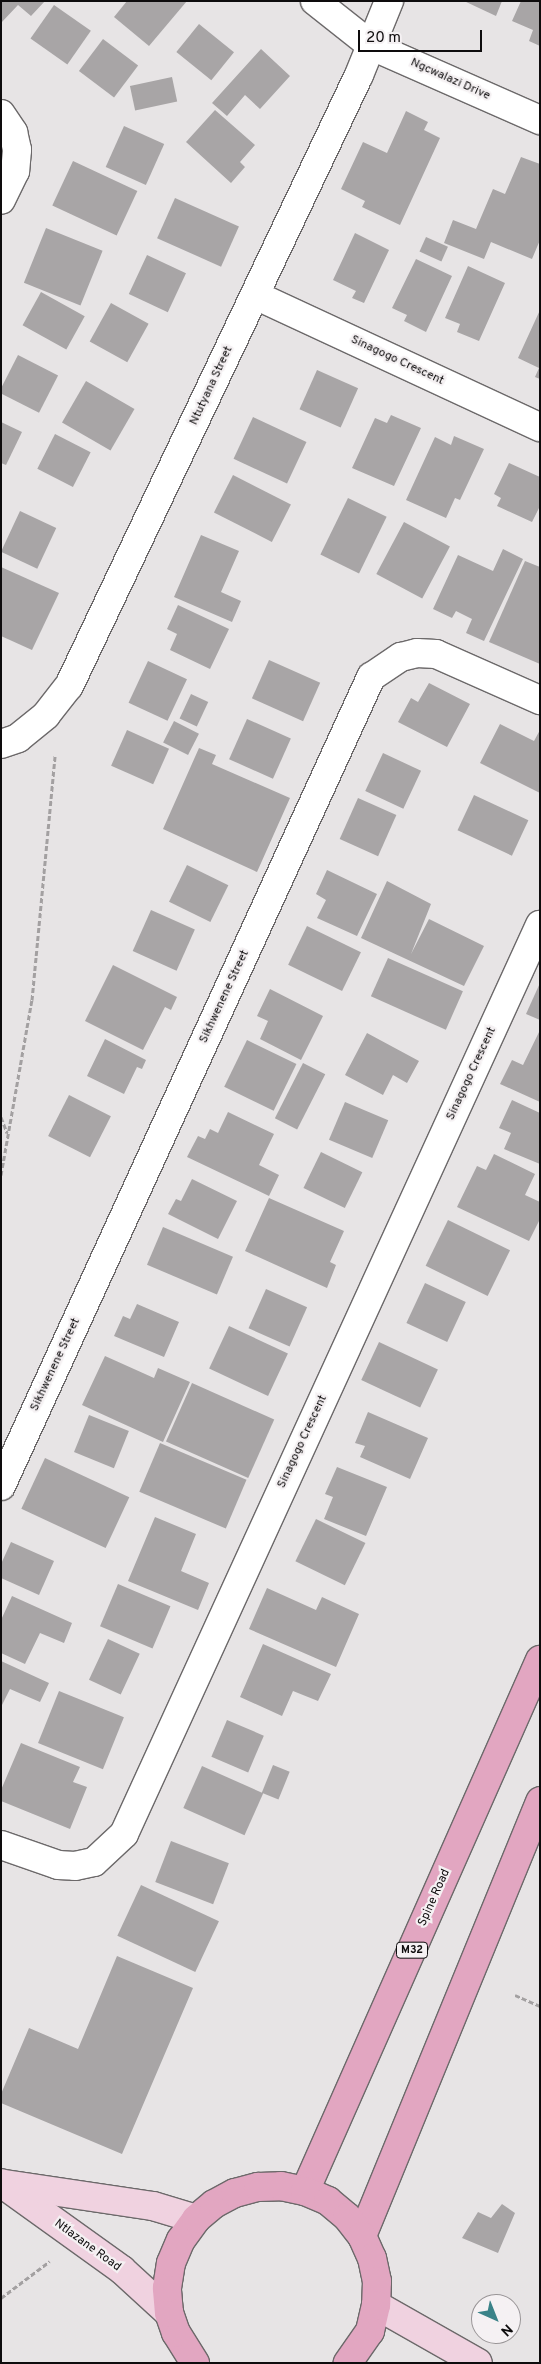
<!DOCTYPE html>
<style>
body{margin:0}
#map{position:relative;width:541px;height:2364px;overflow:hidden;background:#e7e4e5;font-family:Overpass,sans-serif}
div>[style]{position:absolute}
.building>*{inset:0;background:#a8a5a6;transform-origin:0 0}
.path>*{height:3px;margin-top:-1.5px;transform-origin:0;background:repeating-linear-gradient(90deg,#a3a0a1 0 5px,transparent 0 7.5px)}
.roads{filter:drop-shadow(1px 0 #6c696a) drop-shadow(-1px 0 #6c696a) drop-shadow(0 1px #6c696a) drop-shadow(0 -1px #6c696a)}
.street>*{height:28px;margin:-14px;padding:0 14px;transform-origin:14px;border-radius:14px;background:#fff}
.secondary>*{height:28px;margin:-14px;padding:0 14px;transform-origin:14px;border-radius:14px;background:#f0d2e0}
.primary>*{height:28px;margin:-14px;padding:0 14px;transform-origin:14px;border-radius:14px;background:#e2a6c1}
span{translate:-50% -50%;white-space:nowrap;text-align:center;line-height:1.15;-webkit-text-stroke:4.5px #f5f1f3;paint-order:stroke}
.shield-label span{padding:1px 4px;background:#f5f1f3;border:1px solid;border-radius:4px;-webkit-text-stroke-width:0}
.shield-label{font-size:11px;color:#0e0c0d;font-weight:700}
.street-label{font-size:12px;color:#0e0c0d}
.frame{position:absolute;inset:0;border:2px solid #0e0c0d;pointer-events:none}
.north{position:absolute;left:471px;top:2294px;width:50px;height:50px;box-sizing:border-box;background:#f5f1f3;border:1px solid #999597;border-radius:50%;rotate:136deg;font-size:14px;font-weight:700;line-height:20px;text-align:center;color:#0e0c0d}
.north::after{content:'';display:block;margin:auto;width:18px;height:22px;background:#3a8288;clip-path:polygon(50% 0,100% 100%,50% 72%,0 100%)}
.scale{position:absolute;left:358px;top:30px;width:124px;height:22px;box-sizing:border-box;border:2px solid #0e0c0d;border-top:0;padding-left:6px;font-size:15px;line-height:18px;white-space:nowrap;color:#0e0c0d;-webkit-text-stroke:4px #f5f1f3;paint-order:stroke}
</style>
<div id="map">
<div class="building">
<i style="clip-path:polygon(1px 1px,45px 1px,31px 16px,18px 5px,1px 23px)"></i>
<i style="clip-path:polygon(127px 1px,187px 1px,149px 46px,114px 17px)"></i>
<i style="clip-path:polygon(464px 1px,502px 1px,496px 16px)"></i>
<i style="clip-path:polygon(521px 1px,540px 1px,540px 46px,529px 41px,533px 30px,512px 21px)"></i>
<i style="left:54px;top:5px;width:45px;height:41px;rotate:35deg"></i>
<i style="left:199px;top:24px;width:45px;height:36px;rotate:39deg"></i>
<i style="left:103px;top:39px;width:44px;height:40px;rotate:37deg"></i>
<i style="clip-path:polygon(261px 49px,290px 76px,260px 109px,245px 95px,227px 116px,212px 103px)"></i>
<i style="left:172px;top:77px;width:25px;height:43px;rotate:78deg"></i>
<i style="clip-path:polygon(215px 110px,255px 145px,240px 162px,245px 167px,231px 183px,186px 142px)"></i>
<i style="clip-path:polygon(406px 111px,428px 122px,424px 130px,440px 138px,400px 225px,362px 207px,365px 201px,341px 189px,363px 142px,387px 153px)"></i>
<i style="left:124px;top:126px;width:44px;height:45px;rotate:24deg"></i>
<i style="clip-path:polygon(521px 157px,540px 164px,540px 240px,532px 259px,491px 242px,484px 259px,444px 243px,453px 220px,476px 229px,493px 189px,505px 194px)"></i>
<i style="left:73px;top:161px;width:71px;height:49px;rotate:25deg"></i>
<i style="left:175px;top:198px;width:70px;height:44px;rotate:24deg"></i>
<i style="left:46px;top:228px;width:61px;height:59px;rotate:22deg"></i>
<i style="clip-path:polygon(355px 233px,389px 250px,364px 303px,352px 298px,356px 291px,333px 280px)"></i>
<i style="left:426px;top:237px;width:24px;height:16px;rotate:24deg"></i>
<i style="left:147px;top:255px;width:43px;height:43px;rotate:25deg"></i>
<i style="clip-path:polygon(416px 259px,452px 276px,426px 332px,404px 321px,407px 315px,392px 308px)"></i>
<i style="clip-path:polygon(468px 266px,505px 283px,479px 341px,457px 332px,460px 324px,445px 318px)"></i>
<i style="left:41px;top:292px;width:50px;height:38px;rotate:29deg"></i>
<i style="left:111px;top:303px;width:43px;height:44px;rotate:29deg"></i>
<i style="clip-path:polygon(540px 310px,540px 379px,535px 377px,539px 368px,518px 358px)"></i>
<i style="left:18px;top:355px;width:45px;height:42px;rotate:27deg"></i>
<i style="left:317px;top:370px;width:45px;height:43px;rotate:24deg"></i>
<i style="left:86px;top:381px;width:56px;height:48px;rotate:30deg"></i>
<i style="clip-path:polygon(391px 415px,421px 428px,394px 486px,352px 468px,375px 418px,387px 423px)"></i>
<i style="left:253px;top:417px;width:59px;height:46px;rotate:25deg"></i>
<i style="clip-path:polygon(1px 422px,22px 432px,6px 465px,1px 463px)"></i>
<i style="left:55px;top:434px;width:40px;height:39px;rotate:27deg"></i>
<i style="clip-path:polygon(454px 436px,484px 449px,460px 500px,455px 498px,446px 518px,406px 500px,435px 437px,451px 445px)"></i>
<i style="clip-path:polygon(509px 463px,540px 477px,540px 506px,532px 522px,497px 506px,501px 498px,494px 494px)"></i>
<i style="left:233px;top:475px;width:65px;height:42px;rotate:27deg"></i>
<i style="left:348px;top:498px;width:43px;height:63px;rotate:26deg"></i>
<i style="left:20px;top:511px;width:40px;height:45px;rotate:25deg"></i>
<i style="left:404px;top:522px;width:52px;height:59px;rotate:28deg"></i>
<i style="clip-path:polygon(201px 535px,239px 551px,221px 592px,241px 601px,232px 622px,174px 597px)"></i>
<i style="clip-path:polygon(503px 549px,523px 559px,484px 641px,466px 633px,472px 619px,456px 611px,452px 618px,433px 609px,458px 555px,493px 571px)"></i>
<i style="clip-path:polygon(525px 561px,540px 567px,540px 664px,489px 642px)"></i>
<i style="clip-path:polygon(1px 567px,59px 593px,32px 650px,1px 636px)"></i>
<i style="clip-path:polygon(178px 605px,229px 629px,210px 669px,170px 650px,177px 634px,167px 629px)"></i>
<i style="left:269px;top:660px;width:56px;height:42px;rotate:24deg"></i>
<i style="left:148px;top:661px;width:43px;height:46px;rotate:25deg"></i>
<i style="clip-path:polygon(429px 683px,470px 704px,447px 747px,398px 722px,411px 698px,418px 702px)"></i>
<i style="left:191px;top:694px;width:19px;height:27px;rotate:25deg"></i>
<i style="left:247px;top:719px;width:48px;height:44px;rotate:24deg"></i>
<i style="left:174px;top:721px;width:28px;height:24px;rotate:27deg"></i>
<i style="clip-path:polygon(500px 724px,534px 741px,540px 730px,540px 793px,480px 763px)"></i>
<i style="left:127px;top:730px;width:46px;height:39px;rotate:24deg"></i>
<i style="clip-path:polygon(199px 748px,216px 755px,212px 764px,290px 798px,257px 872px,163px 829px)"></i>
<i style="left:383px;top:753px;width:42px;height:42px;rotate:25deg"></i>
<i style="left:474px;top:795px;width:60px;height:39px;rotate:25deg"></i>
<i style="left:358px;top:798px;width:42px;height:45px;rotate:24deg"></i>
<i style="left:187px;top:865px;width:46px;height:41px;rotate:26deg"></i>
<i style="clip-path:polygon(327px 870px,377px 894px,357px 936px,317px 918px,326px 900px,316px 894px)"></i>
<i style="clip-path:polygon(387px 881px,431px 904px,411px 954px,429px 919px,484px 946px,464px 986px,361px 938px)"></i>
<i style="left:151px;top:910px;width:48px;height:45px;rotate:24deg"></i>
<i style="left:307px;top:926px;width:60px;height:43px;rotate:26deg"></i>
<i style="left:388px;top:958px;width:82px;height:42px;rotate:24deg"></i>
<i style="clip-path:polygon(113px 965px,177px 997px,171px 1010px,165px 1007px,143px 1050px,85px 1021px)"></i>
<i style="clip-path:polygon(540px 983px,540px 1020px,526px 1014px)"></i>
<i style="clip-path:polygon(270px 989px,323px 1016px,301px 1060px,260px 1039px,268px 1021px,257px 1016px)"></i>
<i style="clip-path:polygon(540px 1030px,540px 1102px,500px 1084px,512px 1060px,523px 1065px)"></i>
<i style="clip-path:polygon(367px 1033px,419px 1061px,407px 1083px,393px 1075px,383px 1095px,345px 1075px)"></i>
<i style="clip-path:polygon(105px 1039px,146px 1060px,142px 1069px,137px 1067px,124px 1094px,87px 1076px)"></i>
<i style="left:247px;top:1040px;width:55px;height:52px;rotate:26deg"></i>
<i style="left:303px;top:1063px;width:25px;height:62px;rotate:27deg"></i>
<i style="left:69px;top:1095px;width:47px;height:46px;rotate:27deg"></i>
<i style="clip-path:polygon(512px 1100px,540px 1113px,540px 1164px,504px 1149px,511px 1133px,499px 1128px)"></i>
<i style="left:345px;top:1102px;width:47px;height:41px;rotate:23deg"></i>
<i style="clip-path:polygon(228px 1112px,274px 1134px,259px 1165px,279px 1175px,269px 1196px,187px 1157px,198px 1136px,205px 1139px,210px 1129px,218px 1133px)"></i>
<i style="left:321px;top:1152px;width:46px;height:40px;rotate:26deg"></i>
<i style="clip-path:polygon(494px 1154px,535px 1174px,525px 1195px,540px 1202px,540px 1219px,529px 1241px,457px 1207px,477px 1166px,486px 1170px)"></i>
<i style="clip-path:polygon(192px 1179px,237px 1201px,218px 1239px,168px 1214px,176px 1199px,181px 1201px)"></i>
<i style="clip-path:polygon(269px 1198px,344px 1231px,330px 1262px,336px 1265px,327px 1288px,245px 1251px)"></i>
<i style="left:448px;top:1220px;width:69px;height:51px;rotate:26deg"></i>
<i style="left:163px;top:1227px;width:76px;height:41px;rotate:23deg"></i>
<i style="left:425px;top:1283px;width:45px;height:44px;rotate:25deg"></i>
<i style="left:266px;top:1289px;width:45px;height:43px;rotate:24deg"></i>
<i style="clip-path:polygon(137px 1304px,179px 1322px,164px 1357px,114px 1336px,123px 1316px,130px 1319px)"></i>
<i style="left:229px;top:1326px;width:65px;height:47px;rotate:25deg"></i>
<i style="left:379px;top:1342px;width:65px;height:42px;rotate:25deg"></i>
<i style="clip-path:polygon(105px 1356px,154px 1378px,158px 1368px,190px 1382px,163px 1442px,82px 1405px)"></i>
<i style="left:192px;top:1383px;width:90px;height:64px;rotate:24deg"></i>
<i style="clip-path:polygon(368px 1412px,428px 1438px,410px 1479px,360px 1457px,365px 1446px,355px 1443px)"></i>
<i style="left:89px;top:1415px;width:43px;height:40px;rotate:22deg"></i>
<i style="left:160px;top:1443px;width:94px;height:53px;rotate:23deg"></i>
<i style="left:45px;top:1458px;width:93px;height:56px;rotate:25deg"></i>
<i style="clip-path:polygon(337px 1467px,387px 1487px,366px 1536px,324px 1519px,333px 1497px,325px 1494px)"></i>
<i style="clip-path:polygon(155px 1517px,196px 1534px,181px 1571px,209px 1583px,198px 1610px,128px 1581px)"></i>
<i style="left:316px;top:1519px;width:55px;height:47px;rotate:26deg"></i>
<i style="clip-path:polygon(11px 1542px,54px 1561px,39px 1595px,1px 1578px,1px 1564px)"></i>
<i style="left:118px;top:1584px;width:57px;height:46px;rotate:23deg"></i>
<i style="clip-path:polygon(267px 1588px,316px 1610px,322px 1597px,359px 1614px,336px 1667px,249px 1629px)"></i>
<i style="clip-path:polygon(12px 1596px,72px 1623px,64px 1643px,40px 1633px,25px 1664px,1px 1653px,1px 1620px)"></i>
<i style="left:108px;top:1639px;width:35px;height:45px;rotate:25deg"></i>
<i style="clip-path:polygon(263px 1644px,331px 1674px,318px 1701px,293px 1691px,282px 1716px,240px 1697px)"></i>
<i style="clip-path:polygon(1px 1661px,49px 1683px,40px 1702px,10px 1689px,1px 1707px)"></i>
<i style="left:59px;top:1691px;width:70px;height:56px;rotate:22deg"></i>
<i style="left:227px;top:1720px;width:40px;height:40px;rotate:23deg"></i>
<i style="clip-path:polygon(21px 1743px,80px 1767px,73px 1782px,87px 1787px,70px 1829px,1px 1801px,1px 1790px)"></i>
<i style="left:273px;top:1765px;width:18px;height:30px;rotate:22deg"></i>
<i style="left:202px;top:1766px;width:67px;height:46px;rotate:24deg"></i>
<i style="left:171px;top:1841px;width:62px;height:44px;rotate:21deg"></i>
<i style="left:141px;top:1885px;width:86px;height:56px;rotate:25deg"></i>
<i style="clip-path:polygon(117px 1956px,193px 1988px,122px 2154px,1px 2103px,1px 2094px,29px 2028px,78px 2049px)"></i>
<i style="clip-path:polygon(502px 2204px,515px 2213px,498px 2253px,462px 2238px,478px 2212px,491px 2218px)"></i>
</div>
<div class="path">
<i style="left:1px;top:1117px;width:17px;rotate:69deg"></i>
<i style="left:1px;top:1175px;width:178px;rotate:-80deg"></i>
<i style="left:32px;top:1000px;width:246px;rotate:-84.6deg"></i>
<i style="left:515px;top:1995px;width:27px;rotate:24deg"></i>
<i style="left:1px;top:2298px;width:61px;rotate:-37.1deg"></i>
</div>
<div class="roads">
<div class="street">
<i style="left:315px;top:1px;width:73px;rotate:38.3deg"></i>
<i style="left:372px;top:46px;width:184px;rotate:23.8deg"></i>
<i style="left:1px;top:114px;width:22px;rotate:56deg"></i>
<i style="left:13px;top:132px;width:18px;rotate:77deg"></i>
<i style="left:17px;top:150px;width:21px;rotate:95deg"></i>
<i style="left:15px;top:171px;width:32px;rotate:116deg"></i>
<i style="left:255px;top:295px;width:314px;rotate:24.9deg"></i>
<i style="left:1px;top:744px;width:18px;rotate:-19deg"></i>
<i style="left:18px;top:738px;width:36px;rotate:-39deg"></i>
<i style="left:46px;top:715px;width:37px;rotate:-52deg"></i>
<i style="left:69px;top:686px;width:676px;rotate:-64.61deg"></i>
<i style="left:359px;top:75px;width:80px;rotate:-67.9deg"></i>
<i style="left:1px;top:1486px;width:890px;rotate:-65.42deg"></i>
<i style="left:371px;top:677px;width:36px;rotate:-34deg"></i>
<i style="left:401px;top:657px;width:16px;rotate:-14deg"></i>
<i style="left:417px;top:653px;width:19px;rotate:3deg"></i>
<i style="left:436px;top:654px;width:114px;rotate:23.9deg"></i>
<i style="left:1px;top:1845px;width:60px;rotate:19.3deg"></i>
<i style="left:58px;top:1865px;width:17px;rotate:3deg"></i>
<i style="left:75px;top:1866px;width:19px;rotate:-12deg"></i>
<i style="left:94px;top:1862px;width:41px;rotate:-43deg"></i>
<i style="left:124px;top:1834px;width:1000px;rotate:-65.41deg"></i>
</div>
<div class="secondary">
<i style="left:1px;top:2183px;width:149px;rotate:35.7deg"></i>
<i style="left:122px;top:2270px;width:64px;rotate:42.5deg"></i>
<i style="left:5px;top:2184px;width:150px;rotate:8.5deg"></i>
<i style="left:153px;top:2206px;width:45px;rotate:16.8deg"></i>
<i style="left:376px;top:2305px;width:117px;rotate:29.6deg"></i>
</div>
<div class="primary">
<i style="left:305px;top:2191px;width:581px;rotate:-66.13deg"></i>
<i style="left:362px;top:2236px;width:470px;rotate:-67.7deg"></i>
<i style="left:195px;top:2363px;width:36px;rotate:-122deg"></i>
<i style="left:176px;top:2333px;width:21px;rotate:-109deg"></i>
<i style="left:169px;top:2313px;width:25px;rotate:-95deg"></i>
<i style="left:167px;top:2288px;width:25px;rotate:-81deg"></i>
<i style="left:171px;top:2263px;width:25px;rotate:-67deg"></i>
<i style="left:181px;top:2240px;width:26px;rotate:-54deg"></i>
<i style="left:196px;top:2219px;width:23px;rotate:-40deg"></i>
<i style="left:214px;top:2204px;width:24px;rotate:-28deg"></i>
<i style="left:235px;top:2193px;width:24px;rotate:-15deg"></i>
<i style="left:258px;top:2187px;width:23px;rotate:-2deg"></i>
<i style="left:281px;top:2186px;width:25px;rotate:12deg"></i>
<i style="left:305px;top:2191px;width:25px;rotate:23deg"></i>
<i style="left:328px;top:2201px;width:25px;rotate:40deg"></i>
<i style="left:347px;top:2217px;width:24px;rotate:52deg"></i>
<i style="left:362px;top:2236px;width:24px;rotate:66deg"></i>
<i style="left:372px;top:2258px;width:24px;rotate:78deg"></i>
<i style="left:377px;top:2281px;width:24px;rotate:92deg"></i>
<i style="left:376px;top:2305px;width:27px;rotate:103deg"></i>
<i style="left:370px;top:2331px;width:39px;rotate:125deg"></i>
</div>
</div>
<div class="shield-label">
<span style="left:412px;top:1950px">M32</span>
</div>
<div class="street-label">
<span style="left:450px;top:80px;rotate:24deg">Ngcwalazi Drive</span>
<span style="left:397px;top:361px;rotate:25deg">Sinagogo Crescent</span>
<span style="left:212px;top:386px;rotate:-65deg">Ntutyana Street</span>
<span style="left:225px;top:997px;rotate:-65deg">Sikhwenene Street</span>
<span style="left:472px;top:1074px;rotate:-65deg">Sinagogo Crescent</span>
<span style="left:56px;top:1365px;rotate:-65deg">Sikhwenene Street</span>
<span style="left:303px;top:1442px;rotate:-65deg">Sinagogo Crescent</span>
<span style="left:435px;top:1898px;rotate:-66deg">Spine Road</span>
<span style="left:87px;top:2246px;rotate:36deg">Ntlazane Road</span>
</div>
<div class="frame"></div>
<div class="north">N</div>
<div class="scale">20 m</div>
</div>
